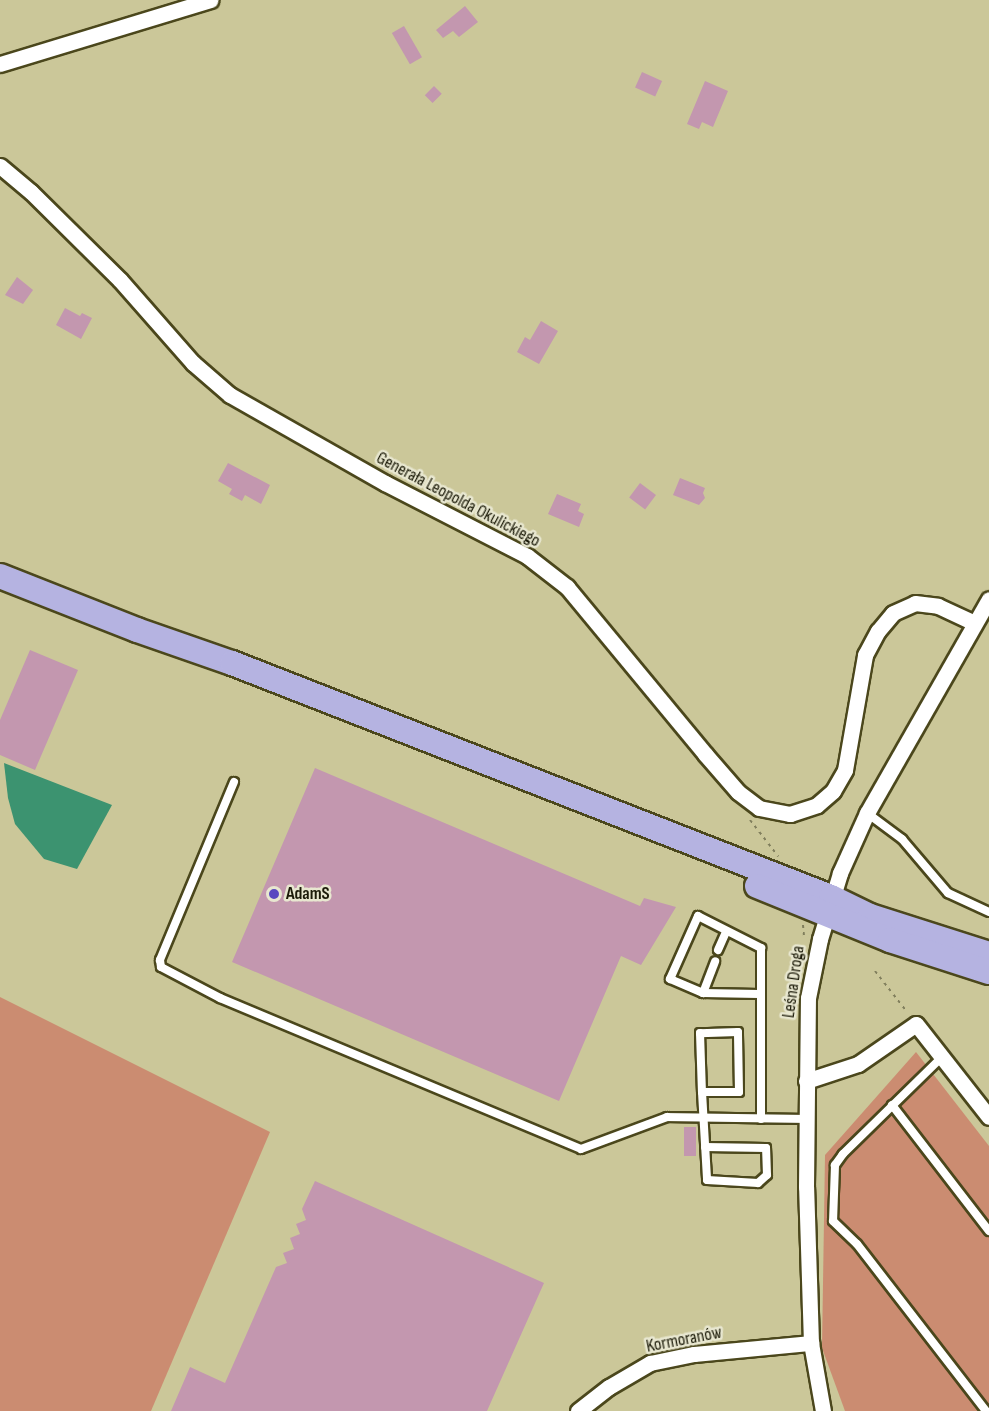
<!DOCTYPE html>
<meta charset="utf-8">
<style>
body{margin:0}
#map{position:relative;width:989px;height:1411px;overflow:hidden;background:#cbc799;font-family:"Sofia Sans Condensed",sans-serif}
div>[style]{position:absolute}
.green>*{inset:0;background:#cb8c71}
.water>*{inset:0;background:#3c9370}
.building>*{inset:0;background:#c397af;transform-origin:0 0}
.path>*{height:2px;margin-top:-1px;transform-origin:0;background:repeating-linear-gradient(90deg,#807e5c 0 3px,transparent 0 7.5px)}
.roads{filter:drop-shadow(2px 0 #4b471c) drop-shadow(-2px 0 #4b471c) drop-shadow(0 2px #4b471c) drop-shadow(0 -2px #4b471c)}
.lane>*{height:8px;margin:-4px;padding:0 4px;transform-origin:4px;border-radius:4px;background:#fff}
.street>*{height:15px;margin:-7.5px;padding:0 7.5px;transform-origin:7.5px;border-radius:7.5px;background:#fff}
.primary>*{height:24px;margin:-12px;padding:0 12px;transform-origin:12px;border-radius:12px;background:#b5b3e1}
.dots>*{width:16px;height:16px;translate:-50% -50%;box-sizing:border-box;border:3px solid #e8e7d0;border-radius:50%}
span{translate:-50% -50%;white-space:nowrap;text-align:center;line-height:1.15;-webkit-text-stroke:5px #e8e7d0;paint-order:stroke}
.street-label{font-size:18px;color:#1c1b09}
.poi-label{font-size:18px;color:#1c1b09;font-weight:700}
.left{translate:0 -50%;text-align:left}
</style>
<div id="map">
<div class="green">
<i style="clip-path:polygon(0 997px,270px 1132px,151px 1411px,0 1411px)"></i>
<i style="clip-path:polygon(916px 1052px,989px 1146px,989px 1411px,845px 1411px,822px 1348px,825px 1155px)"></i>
</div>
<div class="water">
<i style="clip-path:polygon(4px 763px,112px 805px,77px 869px,44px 859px,15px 824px,8px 798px)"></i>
</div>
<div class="building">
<i style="clip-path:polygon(465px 6px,478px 22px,459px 37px,453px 31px,443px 38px,436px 30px)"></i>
<i style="left:404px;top:26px;width:36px;height:14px;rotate:60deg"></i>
<i style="left:642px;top:72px;width:22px;height:17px;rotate:24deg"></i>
<i style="clip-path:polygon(705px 81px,728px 91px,713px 127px,702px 122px,699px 129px,687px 124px)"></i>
<i style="left:434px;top:86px;width:11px;height:13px;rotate:45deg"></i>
<i style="clip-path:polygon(17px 277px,33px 290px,23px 304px,5px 295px)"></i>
<i style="clip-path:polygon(65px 308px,80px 316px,82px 313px,92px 318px,81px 339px,56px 325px)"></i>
<i style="clip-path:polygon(541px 321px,558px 331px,539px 364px,517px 352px,525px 337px,530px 340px)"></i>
<i style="clip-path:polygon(228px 463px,270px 485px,261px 504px,245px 495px,242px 501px,229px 494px,232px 489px,218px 481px)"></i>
<i style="clip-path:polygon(680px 478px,705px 488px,703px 493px,705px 498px,699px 505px,673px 495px)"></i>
<i style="left:640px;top:483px;width:20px;height:18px;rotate:37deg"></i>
<i style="clip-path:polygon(557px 494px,581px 504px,578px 511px,584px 514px,579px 527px,548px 514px)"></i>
<i style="clip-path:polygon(30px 650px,78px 670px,35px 770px,0 755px,0 720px)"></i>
<i style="clip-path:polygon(315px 768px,640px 906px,644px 898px,676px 907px,641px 965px,621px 956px,559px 1101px,232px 962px)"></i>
<i style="left:684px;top:1127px;width:12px;height:29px"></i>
<i style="clip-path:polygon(315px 1181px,544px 1283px,487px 1411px,171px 1411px,190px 1367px,225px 1383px,276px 1267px,287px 1263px,283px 1253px,294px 1249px,290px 1238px,300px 1234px,296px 1224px,306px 1220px,302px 1209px)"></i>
</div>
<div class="path">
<i style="left:750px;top:820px;width:46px;rotate:52.1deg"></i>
<i style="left:803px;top:925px;width:12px;rotate:85deg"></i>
<i style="left:875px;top:971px;width:52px;rotate:52deg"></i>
</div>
<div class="roads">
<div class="lane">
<i style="left:234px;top:782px;width:193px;rotate:112.6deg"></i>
<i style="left:160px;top:960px;width:7px;rotate:82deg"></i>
<i style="left:161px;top:967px;width:67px;rotate:27.7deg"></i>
<i style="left:220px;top:998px;width:391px;rotate:22.7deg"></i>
<i style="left:581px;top:1149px;width:92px;rotate:-20.4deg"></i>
<i style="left:667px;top:1117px;width:138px;rotate:0.8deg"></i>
<i style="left:867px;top:813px;width:44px;rotate:36.6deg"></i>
<i style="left:902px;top:839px;width:71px;rotate:49.6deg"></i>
<i style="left:948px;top:893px;width:45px;rotate:24.9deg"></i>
<i style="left:718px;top:950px;width:20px;rotate:-66deg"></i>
<i style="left:703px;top:993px;width:34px;rotate:-69deg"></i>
<i style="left:759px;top:994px;width:56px;rotate:-179deg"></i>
<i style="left:703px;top:993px;width:36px;rotate:-157deg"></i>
<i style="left:670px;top:979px;width:69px;rotate:-66deg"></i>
<i style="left:698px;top:916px;width:71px;rotate:26.9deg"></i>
<i style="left:761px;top:948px;width:171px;rotate:90deg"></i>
<i style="left:942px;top:1057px;width:139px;rotate:135.6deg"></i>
<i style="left:843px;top:1154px;width:14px;rotate:126deg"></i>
<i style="left:835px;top:1165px;width:56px;rotate:92deg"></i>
<i style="left:833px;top:1221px;width:33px;rotate:44deg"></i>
<i style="left:857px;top:1244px;width:211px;rotate:52.3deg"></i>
<i style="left:702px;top:1092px;width:37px"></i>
<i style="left:739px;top:1092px;width:60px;rotate:-91deg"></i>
<i style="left:738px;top:1032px;width:38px;rotate:178deg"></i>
<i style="left:700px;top:1033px;width:59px;rotate:88.1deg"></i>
<i style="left:702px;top:1092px;width:88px;rotate:86.7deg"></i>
<i style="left:707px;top:1180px;width:51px;rotate:3.4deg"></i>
<i style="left:758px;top:1183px;width:12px;rotate:-42deg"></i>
<i style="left:767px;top:1175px;width:27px;rotate:-92deg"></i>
<i style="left:766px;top:1148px;width:61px;rotate:-179.1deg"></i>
<i style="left:892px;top:1105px;width:159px;rotate:52.4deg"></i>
</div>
<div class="street">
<i style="left:0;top:64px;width:220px;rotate:-16.9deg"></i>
<i style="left:0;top:166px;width:40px;rotate:40deg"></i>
<i style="left:31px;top:192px;width:125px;rotate:44.7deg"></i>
<i style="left:120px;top:280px;width:111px;rotate:48.7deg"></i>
<i style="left:193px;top:363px;width:49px;rotate:40.9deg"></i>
<i style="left:230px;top:395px;width:178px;rotate:29.6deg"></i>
<i style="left:385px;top:483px;width:160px;rotate:27.2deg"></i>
<i style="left:527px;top:556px;width:51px;rotate:37.8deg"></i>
<i style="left:567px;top:587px;width:217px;rotate:50.4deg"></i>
<i style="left:705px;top:754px;width:50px;rotate:49deg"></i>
<i style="left:738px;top:792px;width:26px;rotate:37deg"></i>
<i style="left:759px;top:808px;width:32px;rotate:11deg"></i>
<i style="left:790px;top:814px;width:28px;rotate:-18deg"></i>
<i style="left:817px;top:805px;width:21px;rotate:-41deg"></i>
<i style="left:833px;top:791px;width:24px;rotate:-60deg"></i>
<i style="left:845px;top:770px;width:117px;rotate:-80.1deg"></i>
<i style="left:865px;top:655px;width:27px;rotate:-62deg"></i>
<i style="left:878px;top:631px;width:23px;rotate:-50deg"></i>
<i style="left:893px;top:613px;width:24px;rotate:-24deg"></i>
<i style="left:915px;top:603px;width:23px;rotate:7deg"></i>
<i style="left:938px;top:606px;width:40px;rotate:25deg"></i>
<i style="left:806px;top:1081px;width:55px;rotate:-18.1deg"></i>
<i style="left:858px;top:1064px;width:70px;rotate:-34.6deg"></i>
<i style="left:916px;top:1024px;width:118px;rotate:51.9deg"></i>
<i style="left:578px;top:1411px;width:39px;rotate:-38deg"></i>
<i style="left:609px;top:1387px;width:48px;rotate:-30.3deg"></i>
<i style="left:650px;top:1363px;width:45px;rotate:-11.6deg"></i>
<i style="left:694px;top:1354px;width:118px;rotate:-5.4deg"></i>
<i style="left:823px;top:1411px;width:69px;rotate:-100deg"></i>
<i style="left:811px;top:1343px;width:156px;rotate:-91.8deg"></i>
<i style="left:806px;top:1187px;width:189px;rotate:-89.4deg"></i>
<i style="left:808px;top:998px;width:60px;rotate:-78.5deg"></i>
<i style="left:820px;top:939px;width:69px;rotate:-73.1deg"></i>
<i style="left:840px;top:873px;width:66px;rotate:-65.8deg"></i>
<i style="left:867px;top:813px;width:246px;rotate:-60.3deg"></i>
</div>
<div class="primary">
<i style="left:0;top:576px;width:147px;rotate:21.5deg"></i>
<i style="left:137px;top:630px;width:101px;rotate:19.2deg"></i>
<i style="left:232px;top:663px;width:643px;rotate:21.34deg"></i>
<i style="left:831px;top:897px;width:43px;rotate:26deg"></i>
<i style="left:870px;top:916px;width:125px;rotate:17.7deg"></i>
<i style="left:757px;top:886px;width:144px;rotate:22.1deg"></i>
<i style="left:890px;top:940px;width:104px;rotate:17.9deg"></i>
</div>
</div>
<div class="dots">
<i style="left:274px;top:894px;background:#5948c0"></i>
</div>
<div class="street-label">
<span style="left:458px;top:500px;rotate:28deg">Generała Leopolda Okulickiego</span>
<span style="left:794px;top:982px;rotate:-82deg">Leśna Droga</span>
<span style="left:684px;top:1340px;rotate:-11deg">Kormoranów</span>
</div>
<div class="poi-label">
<span class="left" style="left:286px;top:894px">AdamS</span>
</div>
</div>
